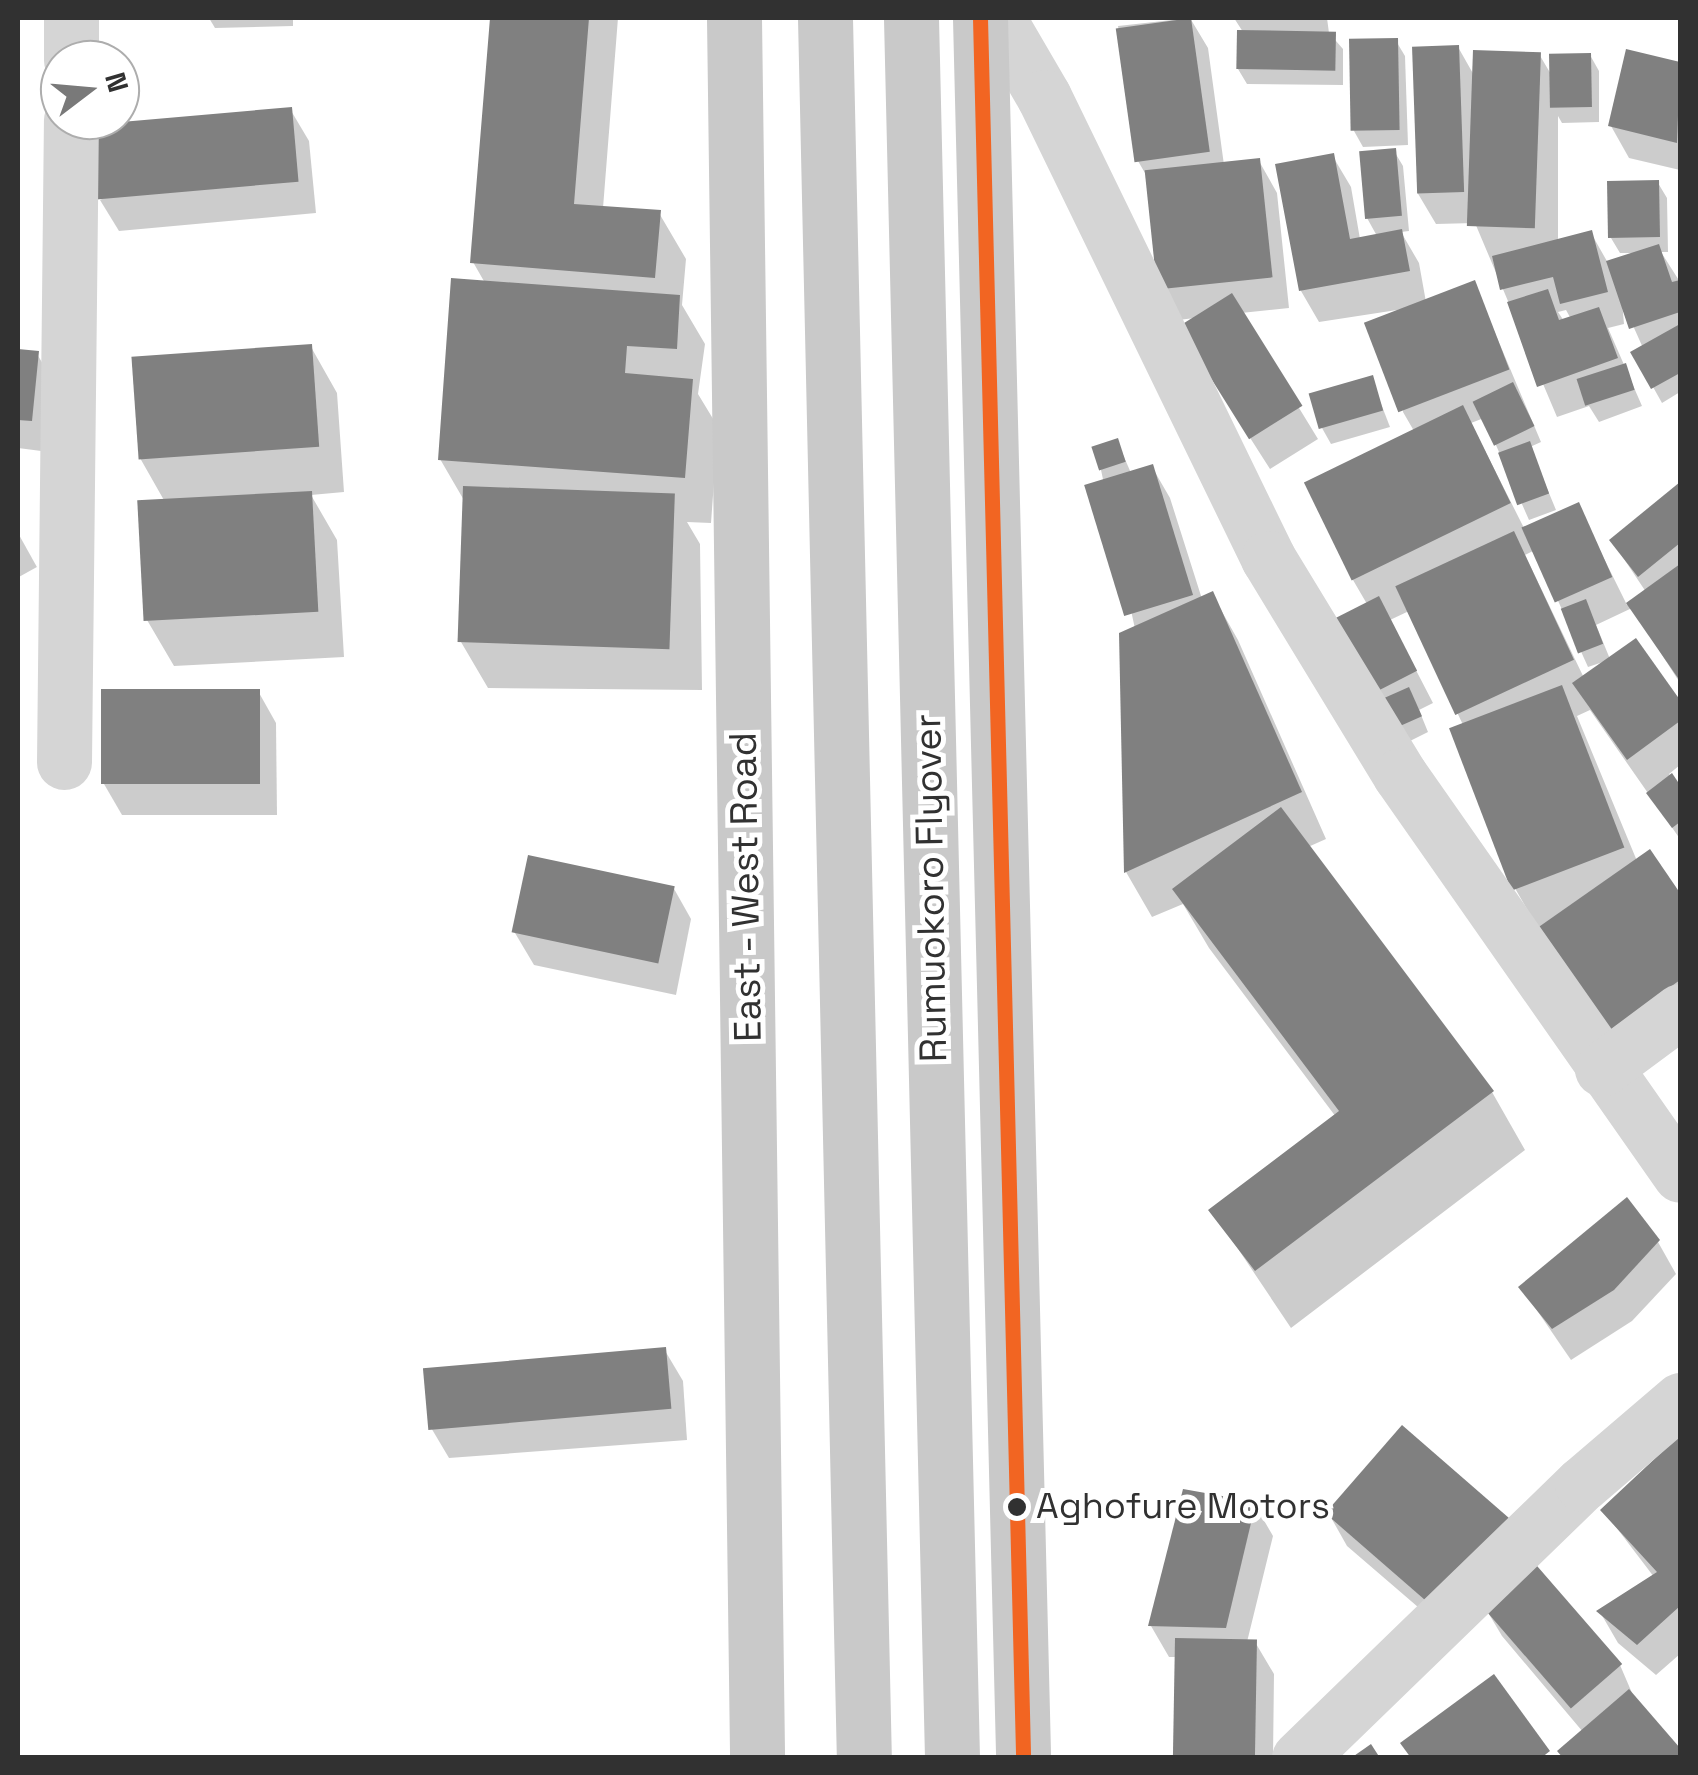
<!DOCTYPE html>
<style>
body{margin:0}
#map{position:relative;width:1698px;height:1775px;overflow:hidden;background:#fff;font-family:"Space Grotesk",sans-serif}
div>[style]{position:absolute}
.shadow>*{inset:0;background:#0003;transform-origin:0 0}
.building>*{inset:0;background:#808080;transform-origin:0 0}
.minor>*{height:55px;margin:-27.5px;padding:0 27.5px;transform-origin:27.5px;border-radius:27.5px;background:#d5d5d5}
.primary>*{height:55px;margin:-27.5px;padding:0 27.5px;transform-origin:27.5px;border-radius:27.5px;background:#c9c9c9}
.bus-1>*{height:15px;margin:-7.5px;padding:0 7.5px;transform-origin:7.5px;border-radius:7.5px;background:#f26522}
.dots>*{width:28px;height:28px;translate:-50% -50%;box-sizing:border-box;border:5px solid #fff;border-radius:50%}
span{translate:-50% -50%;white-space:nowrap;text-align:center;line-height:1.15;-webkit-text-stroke:10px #fff;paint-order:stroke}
.bus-label{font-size:36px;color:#313131}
.left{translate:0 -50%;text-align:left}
.street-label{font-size:38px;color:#313131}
.frame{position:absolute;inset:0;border:20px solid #313131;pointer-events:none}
.north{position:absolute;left:40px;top:40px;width:100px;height:100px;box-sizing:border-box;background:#fff;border:2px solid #adadad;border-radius:50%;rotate:74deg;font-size:28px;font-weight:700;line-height:40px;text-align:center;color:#313131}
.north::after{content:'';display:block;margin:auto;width:35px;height:45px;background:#797979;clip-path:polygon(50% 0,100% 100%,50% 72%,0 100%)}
</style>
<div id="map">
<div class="shadow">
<i style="clip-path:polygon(209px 18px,293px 18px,293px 26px,215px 28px)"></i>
<i style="clip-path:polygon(492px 18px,618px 18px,603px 208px,659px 213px,686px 259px,682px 305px,705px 344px,698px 394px,718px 427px,711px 523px,687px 522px,700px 544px,702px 690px,488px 688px,461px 642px,465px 502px,440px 459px,485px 283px,473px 262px)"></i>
<i style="clip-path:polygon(1190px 18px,1208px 48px,1224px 165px,1259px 161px,1277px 193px,1289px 308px,1241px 313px,1318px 439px,1270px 469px,1199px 358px,1195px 318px,1178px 320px,1160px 288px,1149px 180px,1138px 161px,1118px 26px)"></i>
<i style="clip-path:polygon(1234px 18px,1327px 18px,1329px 33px,1343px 49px,1343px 85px,1247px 84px,1238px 69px,1243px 32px)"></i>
<i style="clip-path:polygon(1396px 41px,1405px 56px,1408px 145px,1363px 147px,1354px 131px)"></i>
<i style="clip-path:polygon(evenodd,1458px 47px,1475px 77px,1539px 54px,1552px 76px,1590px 55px,1599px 71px,1599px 122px,1562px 123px,1558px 116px,1558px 242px,1591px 233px,1608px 263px,1635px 253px,1620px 253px,1611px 238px,1658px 183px,1667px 198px,1668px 252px,1661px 252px,1680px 282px,1680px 392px,1662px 403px,1634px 353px,1643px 348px,1622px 301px,1624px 324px,1608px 328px,1642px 406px,1599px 422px,1589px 406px,1557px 417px,1475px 223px,1436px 224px,1417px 192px,1458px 47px,1566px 310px,1571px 319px,1564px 321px,1558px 312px,1566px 310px)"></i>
<i style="clip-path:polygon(1628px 52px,1680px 65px,1680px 170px,1629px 158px,1611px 126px)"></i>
<i style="clip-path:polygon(18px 55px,20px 60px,19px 166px,18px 166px)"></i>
<i style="clip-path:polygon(290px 109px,309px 141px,316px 213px,119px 231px,100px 200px)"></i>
<i style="clip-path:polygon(evenodd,1394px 151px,1403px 166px,1409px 231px,1401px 232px,1419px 263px,1426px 302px,1474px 283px,1541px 442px,1530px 447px,1556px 510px,1529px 520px,1484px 418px,1471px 423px,1525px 530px,1578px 506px,1627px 605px,1646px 592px,1612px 541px,1680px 485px,1680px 683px,1632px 608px,1596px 625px,1610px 659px,1635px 641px,1680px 704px,1680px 765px,1669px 774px,1680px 789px,1680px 839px,1590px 710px,1577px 716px,1637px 861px,1649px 852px,1680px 897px,1680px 1045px,1539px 930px,1516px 890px,1464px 727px,1409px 611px,1390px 620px,1433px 703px,1419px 710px,1428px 732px,1406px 743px,1372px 693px,1367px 604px,1353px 580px,1414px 431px,1403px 412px,1410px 308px,1319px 322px,1301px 291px,1332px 155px,1351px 187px,1360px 239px,1377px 236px,1367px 218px,1394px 151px,1535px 550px,1588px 667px,1603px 662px,1584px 678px,1525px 555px,1535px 550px)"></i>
<i style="clip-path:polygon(311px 347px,337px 393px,344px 492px,311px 495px,337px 540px,344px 657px,174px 666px,147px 620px,165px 502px,140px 458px)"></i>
<i style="clip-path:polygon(18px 352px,37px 354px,56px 386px,49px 452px,18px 448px)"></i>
<i style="clip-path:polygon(1371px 378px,1390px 427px,1331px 444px,1322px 428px)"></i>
<i style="clip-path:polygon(1117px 441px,1131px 473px,1152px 467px,1170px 498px,1202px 599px,1212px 594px,1238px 640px,1326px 839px,1308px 847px,1492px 1092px,1525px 1150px,1291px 1328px,1212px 1210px,1336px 1117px,1209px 948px,1183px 904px,1152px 917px,1126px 872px,1122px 635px,1135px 629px,1101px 470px)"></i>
<i style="left:18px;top:533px;width:39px;height:297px;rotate:61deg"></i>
<i style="clip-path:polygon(258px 691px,276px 723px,277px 815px,122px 815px,104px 784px)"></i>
<i style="clip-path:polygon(673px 887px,691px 919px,676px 995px,534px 965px,515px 933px)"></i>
<i style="clip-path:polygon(1658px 1242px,1676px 1274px,1632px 1321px,1571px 1360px,1521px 1287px)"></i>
<i style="clip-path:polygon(664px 1349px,683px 1381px,687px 1440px,449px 1458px,430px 1426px)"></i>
<i style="clip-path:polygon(1680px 1438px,1680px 1654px,1656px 1675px,1618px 1643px,1600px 1612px,1654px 1577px,1603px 1510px)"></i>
<i style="clip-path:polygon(1255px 1505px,1273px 1536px,1247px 1642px,1255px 1642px,1274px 1674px,1273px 1758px,1176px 1758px,1177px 1657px,1169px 1657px,1151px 1626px)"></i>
<i style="clip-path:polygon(1329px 1514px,1495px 1590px,1620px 1665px,1635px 1700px,1680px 1758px,1564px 1758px,1583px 1732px,1502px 1636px,1483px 1604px,1454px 1638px,1347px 1546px)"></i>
</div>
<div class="building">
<i style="clip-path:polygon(490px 18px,589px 18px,574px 204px,661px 210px,655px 278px,470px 263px)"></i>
<i style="left:1191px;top:18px;width:135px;height:76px;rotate:82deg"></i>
<i style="left:1237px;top:30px;width:99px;height:39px;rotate:1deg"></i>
<i style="left:1398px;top:38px;width:92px;height:49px;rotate:89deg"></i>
<i style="left:1459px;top:45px;width:147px;height:47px;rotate:88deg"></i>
<i style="clip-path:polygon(1626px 49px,1680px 62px,1677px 143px,1608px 126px)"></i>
<i style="left:1473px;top:50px;width:68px;height:176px;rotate:2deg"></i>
<i style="left:1591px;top:53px;width:54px;height:42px;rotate:89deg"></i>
<i style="left:292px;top:107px;width:75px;height:203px;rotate:85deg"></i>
<i style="left:1396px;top:148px;width:68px;height:37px;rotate:85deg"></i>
<i style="clip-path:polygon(1334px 153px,1350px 239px,1402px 229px,1410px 271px,1299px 291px,1275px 164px)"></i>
<i style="left:1260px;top:158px;width:120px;height:116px;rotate:84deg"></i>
<i style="left:1659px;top:180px;width:57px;height:52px;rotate:89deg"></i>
<i style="clip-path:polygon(1592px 230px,1608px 292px,1560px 304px,1553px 277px,1500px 290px,1492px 256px)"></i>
<i style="clip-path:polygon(1659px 244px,1672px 282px,1680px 280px,1680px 312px,1629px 329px,1606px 261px)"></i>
<i style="clip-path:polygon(451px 278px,680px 295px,677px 349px,627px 346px,625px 373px,693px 379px,685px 478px,438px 460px)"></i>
<i style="left:1475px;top:280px;width:96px;height:119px;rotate:69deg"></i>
<i style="clip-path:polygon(1548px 289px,1559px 320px,1599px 307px,1618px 358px,1537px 387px,1507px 302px)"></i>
<i style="left:1232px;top:293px;width:133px;height:63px;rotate:58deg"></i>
<i style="clip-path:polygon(1680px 324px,1680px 373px,1651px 389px,1630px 352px)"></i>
<i style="left:312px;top:344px;width:103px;height:181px;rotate:86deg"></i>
<i style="clip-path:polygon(18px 349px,39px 351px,32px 421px,18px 420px)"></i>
<i style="left:1626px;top:363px;width:28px;height:52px;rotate:72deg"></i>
<i style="left:1373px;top:375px;width:37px;height:67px;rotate:74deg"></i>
<i style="left:1513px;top:382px;width:49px;height:45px;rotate:64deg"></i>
<i style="left:1463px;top:405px;width:109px;height:177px;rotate:64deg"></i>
<i style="left:1118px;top:438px;width:25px;height:28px;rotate:72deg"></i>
<i style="left:1530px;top:441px;width:56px;height:34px;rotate:70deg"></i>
<i style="left:1153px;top:464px;width:137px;height:72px;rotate:73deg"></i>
<i style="clip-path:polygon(1680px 482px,1680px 543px,1638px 577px,1609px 540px)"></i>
<i style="left:463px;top:486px;width:212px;height:156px;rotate:2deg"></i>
<i style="left:312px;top:491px;width:121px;height:175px;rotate:87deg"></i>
<i style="left:1579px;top:502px;width:82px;height:63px;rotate:66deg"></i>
<i style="left:1514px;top:531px;width:142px;height:131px;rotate:65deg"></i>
<i style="clip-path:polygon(1680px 564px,1680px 681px,1626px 603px)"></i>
<i style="clip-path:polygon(1213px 591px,1302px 792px,1124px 873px,1119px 633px)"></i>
<i style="left:1379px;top:596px;width:84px;height:52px;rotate:63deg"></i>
<i style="left:1586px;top:599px;width:48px;height:27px;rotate:69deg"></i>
<i style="clip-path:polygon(1636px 638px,1680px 700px,1680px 721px,1627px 760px,1572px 683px)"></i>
<i style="left:1562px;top:685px;width:174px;height:121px;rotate:69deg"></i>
<i style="left:1409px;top:687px;width:32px;height:29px;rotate:66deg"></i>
<i style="left:101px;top:689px;width:159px;height:95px"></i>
<i style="clip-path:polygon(1672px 773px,1680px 785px,1680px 822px,1672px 828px,1646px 793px)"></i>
<i style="clip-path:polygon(1281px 807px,1494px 1091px,1255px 1271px,1208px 1210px,1339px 1111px,1172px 889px)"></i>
<i style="clip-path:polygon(1650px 849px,1680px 893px,1680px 980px,1605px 1034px,1533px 931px)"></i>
<i style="left:528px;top:855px;width:150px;height:79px;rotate:12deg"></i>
<i style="clip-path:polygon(1627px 1197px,1660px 1240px,1614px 1290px,1552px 1329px,1518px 1287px)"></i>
<i style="left:666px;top:1347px;width:62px;height:244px;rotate:85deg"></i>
<i style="left:1402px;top:1425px;width:144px;height:117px;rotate:41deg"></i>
<i style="clip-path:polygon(1680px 1435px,1680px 1606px,1637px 1645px,1596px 1611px,1657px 1572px,1600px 1510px)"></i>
<i style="clip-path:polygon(1183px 1489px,1256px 1502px,1226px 1628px,1148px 1626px)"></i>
<i style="left:1531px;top:1559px;width:139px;height:68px;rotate:49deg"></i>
<i style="left:1175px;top:1638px;width:82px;height:120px;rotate:1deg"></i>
<i style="clip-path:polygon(1494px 1674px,1550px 1751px,1541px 1758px,1411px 1758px,1400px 1743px)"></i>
<i style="clip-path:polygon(1629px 1689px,1680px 1748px,1680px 1758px,1563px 1758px,1557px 1751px)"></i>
<i style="clip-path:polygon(1371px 1744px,1380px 1758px,1351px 1758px)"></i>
</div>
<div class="minor">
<i style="left:71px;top:18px;width:42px;rotate:90deg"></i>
<i style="left:998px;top:18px;width:91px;rotate:59.8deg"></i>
<i style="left:1044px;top:97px;width:513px;rotate:64.08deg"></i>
<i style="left:1268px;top:558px;width:254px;rotate:58.7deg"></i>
<i style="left:1400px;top:775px;width:488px;rotate:55deg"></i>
<i style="left:64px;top:762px;width:642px;rotate:-89.38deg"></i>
<i style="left:1602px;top:1069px;width:97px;rotate:-36.6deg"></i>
<i style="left:1299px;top:1758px;width:394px;rotate:-44.1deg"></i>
<i style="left:1582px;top:1484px;width:129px;rotate:-40.6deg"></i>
</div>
<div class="primary">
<i style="left:734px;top:18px;width:1740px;rotate:89.24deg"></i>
<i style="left:825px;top:18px;width:1740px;rotate:88.72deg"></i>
<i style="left:911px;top:18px;width:1740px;rotate:88.65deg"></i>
<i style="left:980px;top:18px;width:1741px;rotate:88.58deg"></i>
</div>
<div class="bus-1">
<i style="left:980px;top:18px;width:1741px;rotate:88.58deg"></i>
</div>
<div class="dots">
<i style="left:1017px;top:1507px;background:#313131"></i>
</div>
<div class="bus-label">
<span class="left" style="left:1036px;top:1507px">Aghofure Motors</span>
</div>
<div class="street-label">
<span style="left:746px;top:887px;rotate:-91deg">East - West Road</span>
<span style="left:931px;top:888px;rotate:-91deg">Rumuokoro Flyover</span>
</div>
<div class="frame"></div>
<div class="north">N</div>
</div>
